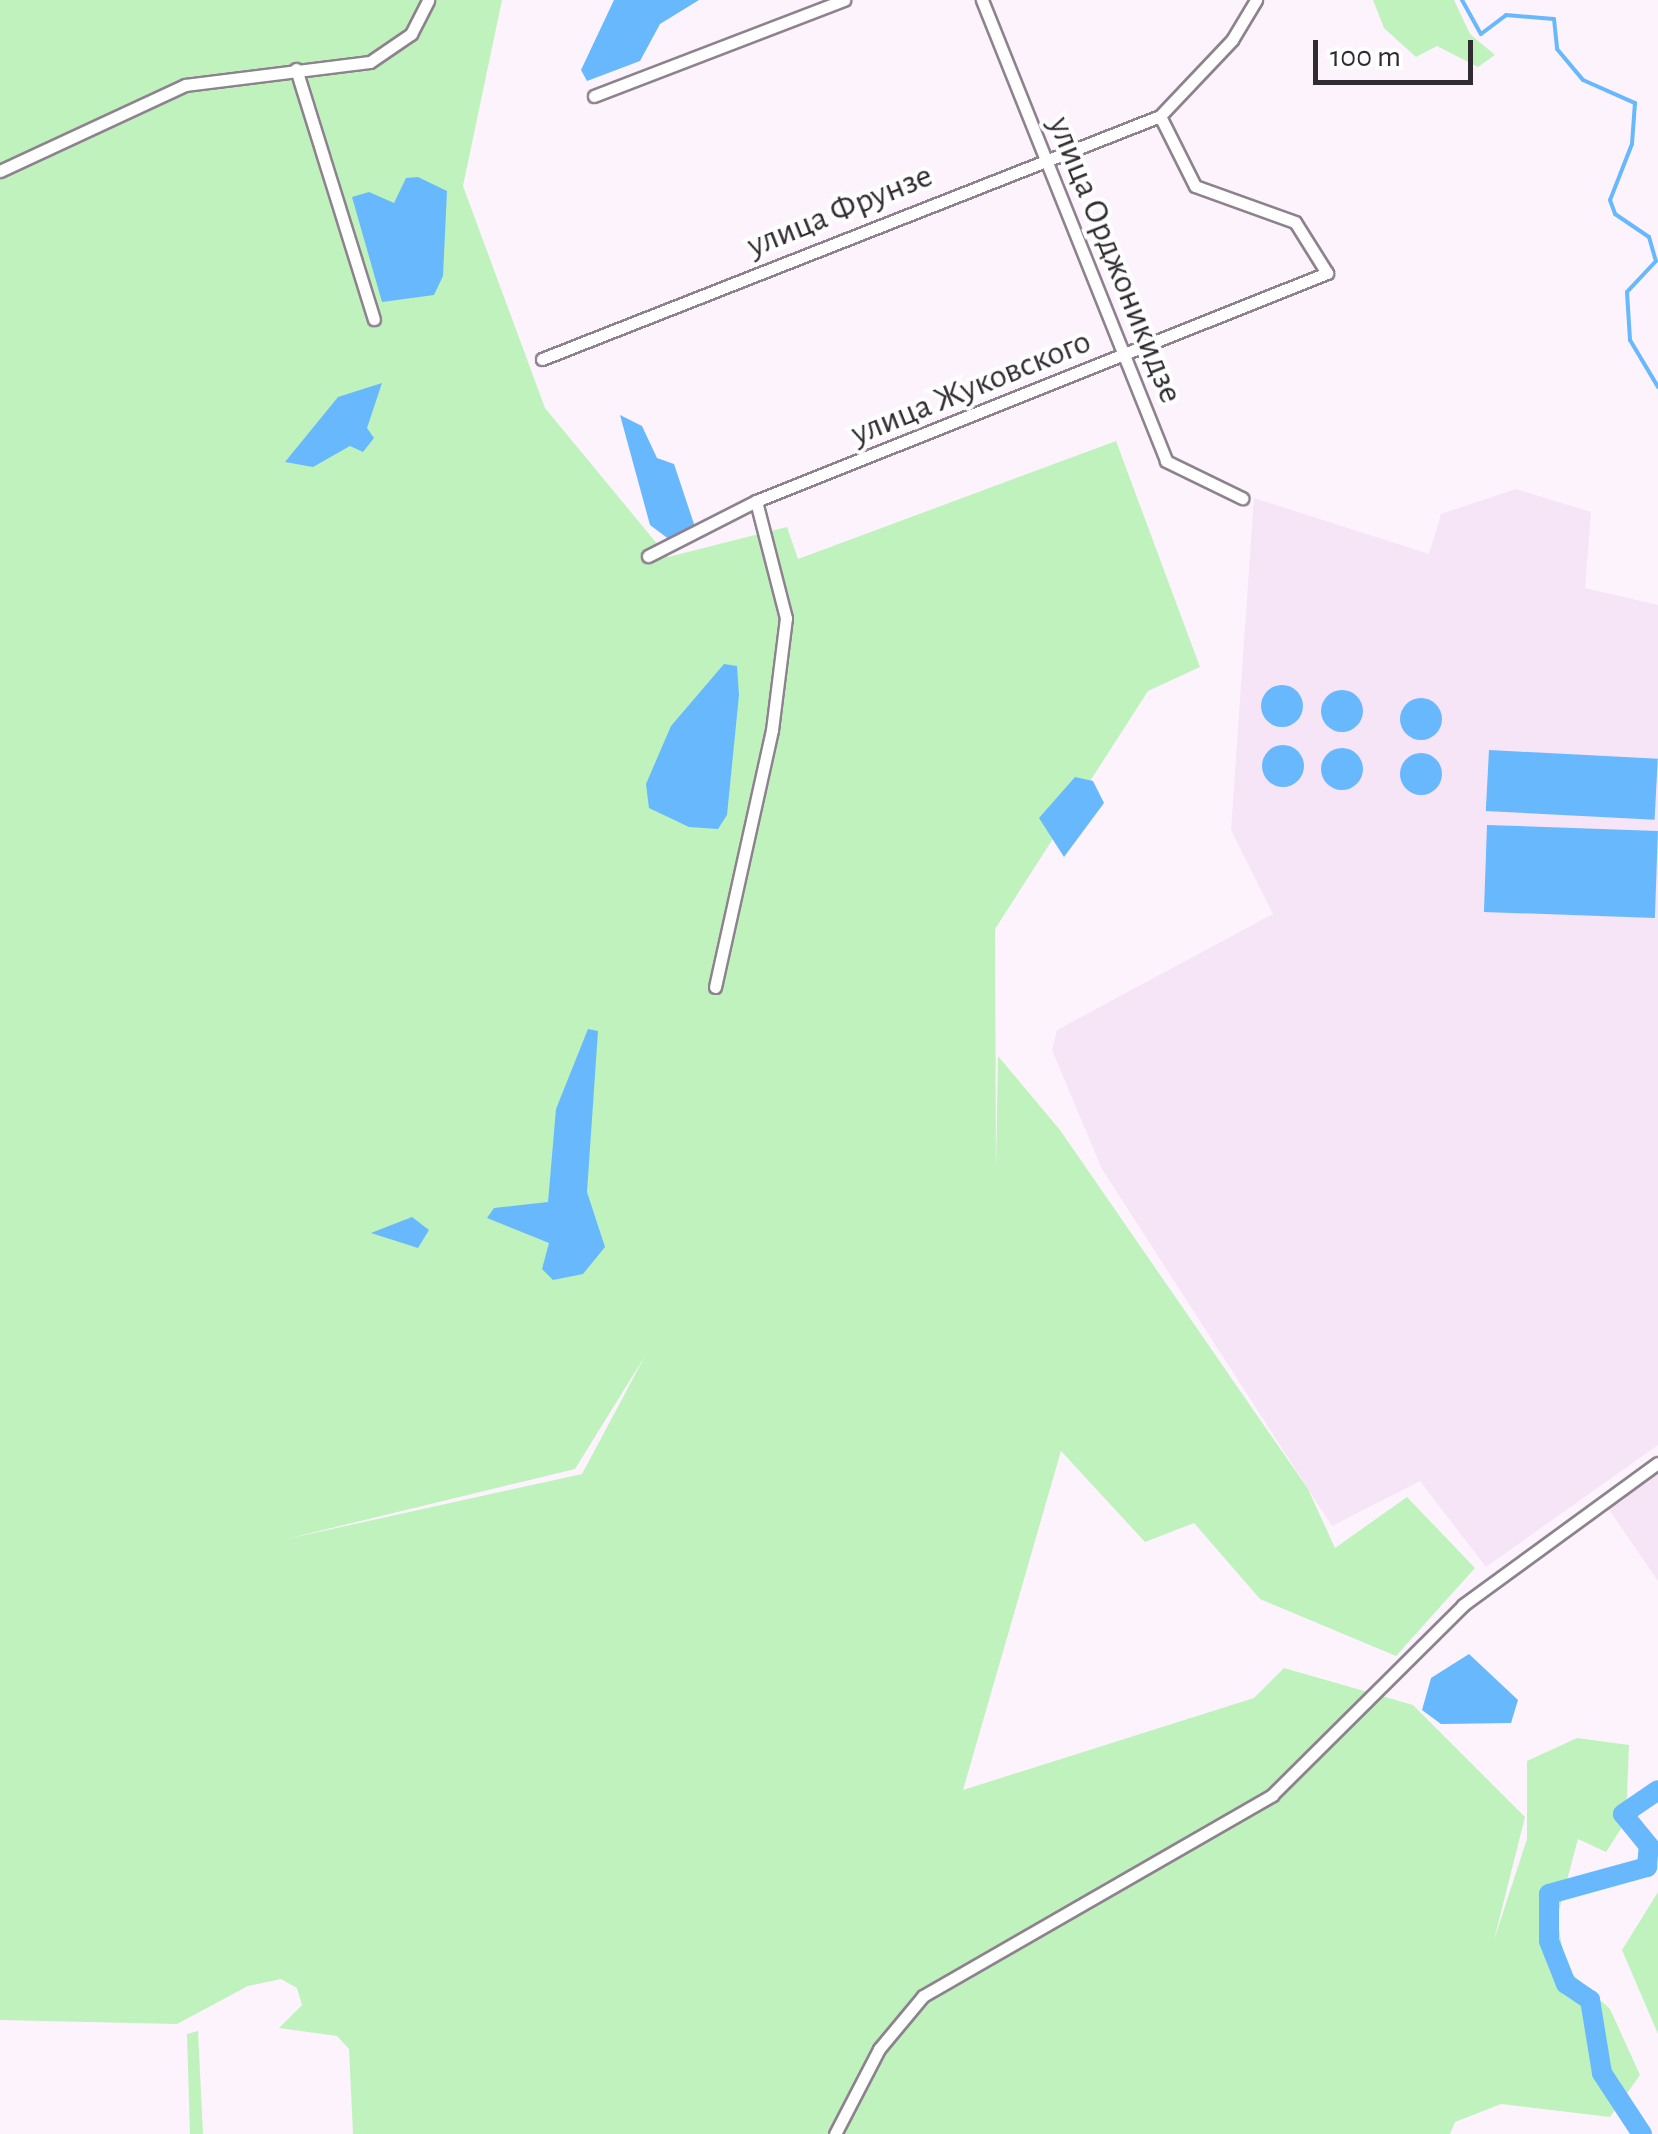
<!DOCTYPE html>
<meta charset="utf-8">
<style>
body{margin:0}
#map{position:relative;width:1658px;height:2134px;overflow:hidden;background:#fdf3fd;font-family:"Alegreya Sans",sans-serif}
div>[style]{position:absolute}
.built>*{inset:0;background:#f6e4f7}
.green>*{inset:0;background:#c0f2be}
.water>*{inset:0;background:#68b8fe;transform-origin:0 0}
.round{border-radius:50%}
.stream>*{height:4px;margin:-2px;padding:0 2px;transform-origin:2px;border-radius:2px;background:#68b8fe}
.river>*{height:20px;margin:-10px;padding:0 10px;transform-origin:10px;border-radius:10px;background:#68b8fe}
.roads{filter:drop-shadow(2px 0 #8d828e) drop-shadow(-2px 0 #8d828e) drop-shadow(0 2px #8d828e) drop-shadow(0 -2px #8d828e)}
.minor>*{height:11px;margin:-5.5px;padding:0 5.5px;transform-origin:5.5px;border-radius:5.5px;background:#fff}
span{translate:-50% -50%;white-space:nowrap;text-align:center;line-height:1.15;-webkit-text-stroke:8px #fff;paint-order:stroke}
.street-label{font-size:35px;color:#312c31}
.scale{position:absolute;left:1313px;top:40px;width:160px;height:45px;box-sizing:border-box;border:5px solid #312c31;border-top:0;padding-left:12px;font-size:30px;line-height:35px;white-space:nowrap;color:#312c31;-webkit-text-stroke:8px #fff;paint-order:stroke}
</style>
<div id="map">
<div class="built">
<i style="clip-path:polygon(1516px 489px,1591px 512px,1585px 588px,1658px 605px,1658px 1445px,1486px 1567px,1420px 1481px,1332px 1526px,1102px 1169px,1052px 1050px,1057px 1030px,1273px 914px,1231px 830px,1254px 498px,1429px 554px,1441px 514px)"></i>
<i style="clip-path:polygon(1658px 1469px,1658px 1581px,1606px 1505px)"></i>
</div>
<div class="green">
<i style="clip-path:polygon(evenodd,0 0,502px 0,463px 186px,545px 408px,668px 557px,787px 527px,798px 559px,1116px 441px,1200px 667px,1148px 691px,995px 929px,996px 1169px,998px 1056px,1060px 1130px,1308px 1489px,1335px 1548px,1407px 1497px,1475px 1568px,1396px 1656px,1260px 1599px,1194px 1523px,1145px 1542px,1061px 1451px,963px 1790px,1254px 1698px,1284px 1668px,1413px 1705px,1525px 1817px,1494px 1940px,1527px 1839px,1527px 1761px,1577px 1738px,1629px 1745px,1626px 1821px,1606px 1852px,1578px 1839px,1557px 1918px,1566px 1968px,1610px 2009px,1640px 2075px,1610px 2117px,1501px 2104px,1455px 2122px,1450px 2134px,353px 2134px,349px 2049px,337px 2036px,279px 2028px,302px 2005px,297px 1988px,281px 1979px,248px 1986px,177px 2024px,0 2020px,0 0,645px 1356px,582px 1474px,282px 1540px,575px 1469px,645px 1356px)"></i>
<i style="clip-path:polygon(1373px 0,1454px 0,1470px 34px,1495px 55px,1478px 67px,1437px 46px,1416px 57px,1384px 28px)"></i>
<i style="clip-path:polygon(1658px 1892px,1658px 2034px,1622px 1950px)"></i>
<i style="clip-path:polygon(198px 2031px,203px 2134px,190px 2134px,187px 2034px)"></i>
</div>
<div class="water">
<i style="clip-path:polygon(614px 0,699px 0,660px 24px,640px 61px,587px 81px,581px 70px)"></i>
<i style="clip-path:polygon(418px 177px,447px 191px,443px 276px,434px 295px,382px 302px,352px 197px,369px 192px,394px 203px,406px 178px)"></i>
<i style="clip-path:polygon(382px 383px,367px 428px,374px 438px,363px 452px,350px 446px,313px 467px,285px 462px,338px 397px)"></i>
<i style="clip-path:polygon(620px 415px,642px 426px,657px 458px,674px 464px,696px 530px,670px 540px,650px 525px)"></i>
<i style="clip-path:polygon(724px 664px,737px 666px,739px 695px,727px 815px,718px 829px,689px 827px,649px 808px,646px 784px,671px 726px)"></i>
<i class="round" style="left:1261px;top:685px;width:42px;height:42px"></i>
<i class="round" style="left:1321px;top:690px;width:42px;height:42px"></i>
<i class="round" style="left:1400px;top:698px;width:42px;height:42px"></i>
<i class="round" style="left:1262px;top:745px;width:42px;height:42px"></i>
<i class="round" style="left:1321px;top:748px;width:42px;height:42px"></i>
<i style="left:1489px;top:750px;width:169px;height:61px;rotate:3deg"></i>
<i class="round" style="left:1400px;top:753px;width:42px;height:42px"></i>
<i style="clip-path:polygon(1075px 777px,1093px 781px,1104px 803px,1064px 857px,1039px 818px)"></i>
<i style="left:1487px;top:825px;width:171px;height:87px;rotate:2deg"></i>
<i style="clip-path:polygon(588px 1029px,598px 1031px,587px 1192px,605px 1247px,583px 1274px,553px 1280px,542px 1269px,549px 1243px,487px 1218px,494px 1208px,548px 1202px,556px 1109px)"></i>
<i style="clip-path:polygon(412px 1217px,429px 1230px,418px 1248px,371px 1233px)"></i>
<i style="clip-path:polygon(1469px 1654px,1518px 1700px,1511px 1723px,1441px 1724px,1422px 1710px,1431px 1678px)"></i>
</div>
<div class="stream">
<i style="left:1462px;top:0;width:39px;rotate:61deg"></i>
<i style="left:1481px;top:34px;width:31px;rotate:-37deg"></i>
<i style="left:1506px;top:15px;width:48px;rotate:4.8deg"></i>
<i style="left:1554px;top:19px;width:30px;rotate:84deg"></i>
<i style="left:1557px;top:49px;width:40px;rotate:50deg"></i>
<i style="left:1583px;top:80px;width:57px;rotate:23.9deg"></i>
<i style="left:1635px;top:103px;width:41px;rotate:94.2deg"></i>
<i style="left:1632px;top:144px;width:60px;rotate:111.4deg"></i>
<i style="left:1610px;top:200px;width:15px;rotate:70deg"></i>
<i style="left:1615px;top:214px;width:41px;rotate:34.1deg"></i>
<i style="left:1649px;top:237px;width:25px;rotate:74deg"></i>
<i style="left:1656px;top:261px;width:42px;rotate:133.1deg"></i>
<i style="left:1627px;top:292px;width:48px;rotate:86.4deg"></i>
<i style="left:1630px;top:340px;width:55px;rotate:59.2deg"></i>
</div>
<div class="river">
<i style="left:1642px;top:2134px;width:73px;rotate:-123.3deg"></i>
<i style="left:1602px;top:2073px;width:74px;rotate:-99.3deg"></i>
<i style="left:1590px;top:2000px;width:29px;rotate:-146deg"></i>
<i style="left:1566px;top:1984px;width:46px;rotate:-111.6deg"></i>
<i style="left:1549px;top:1941px;width:47px;rotate:-90deg"></i>
<i style="left:1549px;top:1894px;width:102px;rotate:-15.4deg"></i>
<i style="left:1647px;top:1867px;width:21px;rotate:-85deg"></i>
<i style="left:1649px;top:1846px;width:41px;rotate:-129.1deg"></i>
<i style="left:1623px;top:1814px;width:42px;rotate:-34.4deg"></i>
</div>
<div class="roads">
<div class="minor">
<i style="left:982px;top:0;width:496px;rotate:68.2deg"></i>
<i style="left:1166px;top:461px;width:85px;rotate:26deg"></i>
<i style="left:296px;top:69px;width:262px;rotate:72.7deg"></i>
<i style="left:594px;top:96px;width:268px;rotate:-21deg"></i>
<i style="left:0;top:171px;width:204px;rotate:-24.9deg"></i>
<i style="left:185px;top:85px;width:186px;rotate:-7.1deg"></i>
<i style="left:370px;top:62px;width:50px;rotate:-34.3deg"></i>
<i style="left:411px;top:34px;width:38px;rotate:-63deg"></i>
<i style="left:542px;top:359px;width:664px;rotate:-21.46deg"></i>
<i style="left:648px;top:556px;width:121px;rotate:-27deg"></i>
<i style="left:756px;top:501px;width:615px;rotate:-21.77deg"></i>
<i style="left:1327px;top:273px;width:60px;rotate:-122.1deg"></i>
<i style="left:1295px;top:222px;width:106px;rotate:-160.2deg"></i>
<i style="left:1195px;top:186px;width:78px;rotate:-116.6deg"></i>
<i style="left:1160px;top:116px;width:105px;rotate:-46.5deg"></i>
<i style="left:1232px;top:40px;width:47px;rotate:-59deg"></i>
<i style="left:715px;top:987px;width:263px;rotate:-77.5deg"></i>
<i style="left:772px;top:730px;width:113px;rotate:-82.9deg"></i>
<i style="left:786px;top:618px;width:121px;rotate:-104.4deg"></i>
<i style="left:835px;top:2134px;width:96px;rotate:-62.6deg"></i>
<i style="left:879px;top:2049px;width:69px;rotate:-50.3deg"></i>
<i style="left:923px;top:1996px;width:403px;rotate:-29.9deg"></i>
<i style="left:1272px;top:1795px;width:269px;rotate:-44.8deg"></i>
<i style="left:1463px;top:1605px;width:241px;rotate:-36.1deg"></i>
</div>
</div>
<div class="street-label">
<span style="left:840px;top:211px;rotate:-22deg">улица Фрунзе</span>
<span style="left:1115px;top:260px;rotate:68deg">улица Орджоникидзе</span>
<span style="left:971px;top:388px;rotate:-22deg">улица Жуковского</span>
</div>
<div class="scale">100 m</div>
</div>
